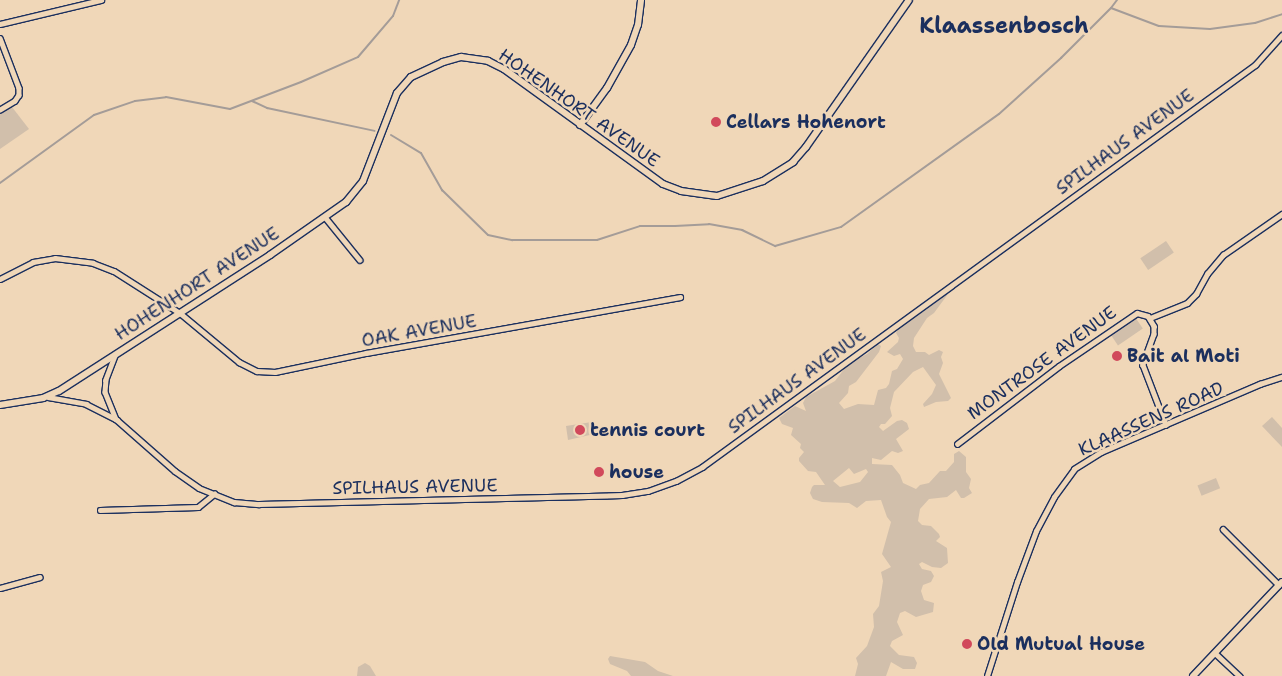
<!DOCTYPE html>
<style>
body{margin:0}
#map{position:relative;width:1282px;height:676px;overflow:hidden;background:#f0d7b8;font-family:"Shantell Sans",sans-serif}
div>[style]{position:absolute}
.green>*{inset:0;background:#d1bfab;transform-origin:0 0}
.stream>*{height:2px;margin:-1px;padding:0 1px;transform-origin:1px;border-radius:1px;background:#a49c98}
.roads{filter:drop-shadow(1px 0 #1b2f5e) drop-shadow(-1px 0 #1b2f5e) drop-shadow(0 1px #1b2f5e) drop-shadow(0 -1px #1b2f5e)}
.street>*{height:4.5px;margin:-2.25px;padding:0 2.25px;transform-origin:2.25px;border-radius:2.25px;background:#f0d7b8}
.secondary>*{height:6px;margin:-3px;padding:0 3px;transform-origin:3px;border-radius:3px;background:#f0d7b8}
.dots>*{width:14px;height:14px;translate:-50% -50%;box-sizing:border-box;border:2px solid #f0d7b8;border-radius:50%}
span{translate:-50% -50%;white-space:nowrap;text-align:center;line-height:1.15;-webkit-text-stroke:5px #f0d7b8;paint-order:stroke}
.street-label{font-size:18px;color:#1b2f5e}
.poi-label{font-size:18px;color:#1b2f5e;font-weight:700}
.left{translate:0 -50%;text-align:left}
.district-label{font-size:22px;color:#1b2f5e;font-weight:700}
</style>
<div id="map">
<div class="green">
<i style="clip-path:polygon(12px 107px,29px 129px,0 149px,0 113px)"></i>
<i style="left:1166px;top:241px;width:14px;height:31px;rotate:56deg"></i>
<i style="clip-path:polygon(evenodd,948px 294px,934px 313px,927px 318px,914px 338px,913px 346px,916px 352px,925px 352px,929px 355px,939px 350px,943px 352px,941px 357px,943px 363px,939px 374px,951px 398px,948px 401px,936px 402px,924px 407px,923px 404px,932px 394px,936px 385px,923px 367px,913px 372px,894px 392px,890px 408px,892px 416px,885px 424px,881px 424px,879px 427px,883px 431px,897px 421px,902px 420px,907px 423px,909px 429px,896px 439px,903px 451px,898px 453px,892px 451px,881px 460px,872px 458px,872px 464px,892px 465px,900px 475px,903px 483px,916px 489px,920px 485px,929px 483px,940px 471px,946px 471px,954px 462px,954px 454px,959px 451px,966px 457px,966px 472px,971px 479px,969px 488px,972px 493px,964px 498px,961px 498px,956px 490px,947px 497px,929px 499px,920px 509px,918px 521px,922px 525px,931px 526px,939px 534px,940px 537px,936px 541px,947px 548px,948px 563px,941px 568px,932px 567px,922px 562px,919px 564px,922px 569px,931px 571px,934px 576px,931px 582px,923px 585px,921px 591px,924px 600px,934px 603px,933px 612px,916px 617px,905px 611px,900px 613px,897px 622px,903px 635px,892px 641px,890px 646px,899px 655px,914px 657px,917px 663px,915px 669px,903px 669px,891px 662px,886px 676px,855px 676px,858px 664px,856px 658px,867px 646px,874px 627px,873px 614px,879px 606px,883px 581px,881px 572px,891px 567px,882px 554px,891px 522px,887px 517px,881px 500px,866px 501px,857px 508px,849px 503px,822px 502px,813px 499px,810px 493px,812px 487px,814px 485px,825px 485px,816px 472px,808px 471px,799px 461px,799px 458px,804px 452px,800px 448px,801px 444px,791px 435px,793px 428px,782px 424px,779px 418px,795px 406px,806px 411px,803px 403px,806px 397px,835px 381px,848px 364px,867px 354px,878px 344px,881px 346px,879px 352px,856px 382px,849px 386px,848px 393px,839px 403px,844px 409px,858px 404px,874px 405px,878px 390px,886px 388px,889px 384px,892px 371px,897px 369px,903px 359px,900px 354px,894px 356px,887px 352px,898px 342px,899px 338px,896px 333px,899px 328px,927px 309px,937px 298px,948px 294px,849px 468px,854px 474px,866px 469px,868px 472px,860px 482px,840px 487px,833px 481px,849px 468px)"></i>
<i style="left:1135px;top:317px;width:14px;height:30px;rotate:56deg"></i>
<i style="clip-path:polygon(1272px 417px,1282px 428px,1282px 447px,1262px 426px)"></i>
<i style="clip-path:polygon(592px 422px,594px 434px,568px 440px,566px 426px)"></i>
<i style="left:1216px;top:478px;width:11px;height:20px;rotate:68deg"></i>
<i style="clip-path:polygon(610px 656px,645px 662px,658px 671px,673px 676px,631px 676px,627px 671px,610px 664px,608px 659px)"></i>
<i style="clip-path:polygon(365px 663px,370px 666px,376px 676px,357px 676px,358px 667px)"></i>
</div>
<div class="stream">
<i style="left:1111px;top:8px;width:10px;rotate:-53deg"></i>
<i style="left:252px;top:101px;width:17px;rotate:25deg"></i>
<i style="left:267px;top:108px;width:110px;rotate:12deg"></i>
<i style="left:391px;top:135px;width:35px;rotate:31deg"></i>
<i style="left:421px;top:153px;width:43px;rotate:60.4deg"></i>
<i style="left:442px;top:190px;width:64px;rotate:44.4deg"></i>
<i style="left:488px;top:235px;width:25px;rotate:12deg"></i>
<i style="left:512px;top:240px;width:85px"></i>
<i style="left:597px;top:240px;width:45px;rotate:-18deg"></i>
<i style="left:640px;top:226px;width:35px"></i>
<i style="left:675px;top:226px;width:34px;rotate:-3deg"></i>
<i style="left:709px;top:224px;width:34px;rotate:10deg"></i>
<i style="left:742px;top:230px;width:37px;rotate:26deg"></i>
<i style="left:775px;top:246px;width:69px;rotate:-16.1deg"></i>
<i style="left:841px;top:227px;width:194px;rotate:-35.6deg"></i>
<i style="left:999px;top:114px;width:84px;rotate:-42.1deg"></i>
<i style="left:1061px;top:58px;width:71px;rotate:-45deg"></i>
<i style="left:1111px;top:8px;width:51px;rotate:20.6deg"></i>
<i style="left:1159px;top:26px;width:51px;rotate:3.4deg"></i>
<i style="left:1210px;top:29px;width:45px;rotate:-7.6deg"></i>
<i style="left:1255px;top:23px;width:28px;rotate:-18deg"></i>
<i style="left:0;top:183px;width:116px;rotate:-35.9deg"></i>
<i style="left:94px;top:115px;width:43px;rotate:-18.9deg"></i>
<i style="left:135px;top:101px;width:31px;rotate:-7deg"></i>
<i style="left:166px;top:97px;width:65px;rotate:10.6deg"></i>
<i style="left:230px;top:109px;width:76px;rotate:-20.8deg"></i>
<i style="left:301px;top:82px;width:62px;rotate:-23.7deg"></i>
<i style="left:358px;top:57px;width:54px;rotate:-49.5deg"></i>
<i style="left:393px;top:16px;width:17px;rotate:-69deg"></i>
</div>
<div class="roads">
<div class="street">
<i style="left:0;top:24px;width:104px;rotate:-13.4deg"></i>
<i style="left:0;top:38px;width:53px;rotate:69.2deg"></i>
<i style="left:19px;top:88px;width:7px;rotate:90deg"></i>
<i style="left:19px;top:95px;width:7px;rotate:124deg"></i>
<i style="left:15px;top:101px;width:17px;rotate:149deg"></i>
<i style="left:325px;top:217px;width:55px;rotate:50.9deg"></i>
<i style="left:0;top:279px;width:37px;rotate:-27deg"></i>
<i style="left:33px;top:262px;width:22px;rotate:-10deg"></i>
<i style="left:55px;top:258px;width:38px;rotate:7deg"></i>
<i style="left:93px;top:263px;width:22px;rotate:21deg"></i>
<i style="left:114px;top:271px;width:78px;rotate:32.5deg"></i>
<i style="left:180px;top:313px;width:77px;rotate:39.7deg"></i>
<i style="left:239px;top:362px;width:20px;rotate:27deg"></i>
<i style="left:257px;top:371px;width:18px;rotate:3deg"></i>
<i style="left:275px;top:372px;width:93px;rotate:-11.8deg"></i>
<i style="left:366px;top:353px;width:319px;rotate:-10.1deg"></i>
<i style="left:1150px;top:318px;width:40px;rotate:-22deg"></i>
<i style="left:1187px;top:303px;width:13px;rotate:-45deg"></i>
<i style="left:1196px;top:294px;width:23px;rotate:-61deg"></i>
<i style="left:1207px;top:274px;width:25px;rotate:-50deg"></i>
<i style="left:1223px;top:255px;width:72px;rotate:-34.8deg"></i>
<i style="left:115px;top:356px;width:26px;rotate:111deg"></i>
<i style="left:106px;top:380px;width:12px;rotate:95deg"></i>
<i style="left:105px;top:392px;width:29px;rotate:68deg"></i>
<i style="left:48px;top:397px;width:39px;rotate:10deg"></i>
<i style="left:86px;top:404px;width:35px;rotate:27deg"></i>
<i style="left:117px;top:420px;width:77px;rotate:41.3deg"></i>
<i style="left:175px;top:471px;width:29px;rotate:35deg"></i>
<i style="left:199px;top:488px;width:38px;rotate:22deg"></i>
<i style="left:234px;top:502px;width:25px;rotate:5deg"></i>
<i style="left:259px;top:504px;width:363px;rotate:-1.4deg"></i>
<i style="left:622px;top:495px;width:26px;rotate:-9deg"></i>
<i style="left:648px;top:491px;width:30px;rotate:-20deg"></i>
<i style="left:676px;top:481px;width:30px;rotate:-28deg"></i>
<i style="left:702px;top:467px;width:684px;rotate:-36.02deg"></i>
<i style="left:1255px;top:65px;width:40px;rotate:-48deg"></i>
<i style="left:957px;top:444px;width:128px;rotate:-37.4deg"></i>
<i style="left:1059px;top:366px;width:94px;rotate:-34.2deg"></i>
<i style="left:1137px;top:313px;width:11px;rotate:15deg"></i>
<i style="left:1148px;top:316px;width:12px;rotate:59deg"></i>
<i style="left:1154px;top:326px;width:8px;rotate:90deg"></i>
<i style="left:1154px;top:334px;width:33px;rotate:110deg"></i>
<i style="left:1143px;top:365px;width:64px;rotate:69deg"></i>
<i style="left:100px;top:510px;width:98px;rotate:-1.8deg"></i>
<i style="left:198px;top:507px;width:21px;rotate:-39deg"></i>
<i style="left:1223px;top:529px;width:79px;rotate:45deg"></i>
<i style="left:0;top:588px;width:41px;rotate:-15.4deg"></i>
<i style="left:1215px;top:653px;width:34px;rotate:43deg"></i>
<i style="left:987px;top:676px;width:99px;rotate:-72.3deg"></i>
<i style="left:1017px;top:582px;width:54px;rotate:-69.6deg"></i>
<i style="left:1036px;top:531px;width:38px;rotate:-62deg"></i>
<i style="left:1054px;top:497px;width:34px;rotate:-54deg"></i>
<i style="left:1074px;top:469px;width:32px;rotate:-32deg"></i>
<i style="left:1101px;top:452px;width:173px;rotate:-23.2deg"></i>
<i style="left:1260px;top:384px;width:23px;rotate:-18deg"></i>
</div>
<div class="secondary">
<i style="left:580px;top:125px;width:46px;rotate:-53.9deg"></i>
<i style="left:607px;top:88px;width:49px;rotate:-60.8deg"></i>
<i style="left:631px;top:45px;width:21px;rotate:-71deg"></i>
<i style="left:638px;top:25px;width:25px;rotate:-83deg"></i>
<i style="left:0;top:405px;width:44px;rotate:-9.2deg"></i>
<i style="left:43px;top:398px;width:17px;rotate:-24deg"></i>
<i style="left:59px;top:391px;width:251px;rotate:-32.8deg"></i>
<i style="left:270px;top:255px;width:93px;rotate:-34.9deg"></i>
<i style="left:346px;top:202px;width:27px;rotate:-51deg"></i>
<i style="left:363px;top:181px;width:94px;rotate:-68.9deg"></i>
<i style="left:397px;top:93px;width:21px;rotate:-49deg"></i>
<i style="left:411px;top:77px;width:35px;rotate:-25deg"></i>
<i style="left:443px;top:62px;width:19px;rotate:-16deg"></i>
<i style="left:461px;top:57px;width:27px;rotate:8deg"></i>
<i style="left:488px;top:61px;width:18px;rotate:27deg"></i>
<i style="left:504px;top:69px;width:196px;rotate:35.9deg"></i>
<i style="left:663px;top:184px;width:19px;rotate:21deg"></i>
<i style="left:681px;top:191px;width:36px;rotate:8deg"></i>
<i style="left:717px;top:196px;width:48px;rotate:-18.1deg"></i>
<i style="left:763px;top:181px;width:36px;rotate:-32deg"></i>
<i style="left:793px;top:162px;width:20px;rotate:-49deg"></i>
<i style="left:806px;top:147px;width:179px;rotate:-55deg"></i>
<i style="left:1193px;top:676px;width:129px;rotate:-46.6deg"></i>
</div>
</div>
<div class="dots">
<i style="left:716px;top:122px;background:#d1495b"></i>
<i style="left:1117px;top:356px;background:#d1495b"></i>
<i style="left:580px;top:430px;background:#d1495b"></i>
<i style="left:599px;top:472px;background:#d1495b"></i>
<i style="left:967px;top:644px;background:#d1495b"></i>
</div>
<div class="street-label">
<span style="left:579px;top:108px;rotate:35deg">HOHENHORT AVENUE</span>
<span style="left:1125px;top:142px;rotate:-36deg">SPILHAUS AVENUE</span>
<span style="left:197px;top:284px;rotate:-33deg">HOHENHORT AVENUE</span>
<span style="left:419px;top:331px;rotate:-10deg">OAK AVENUE</span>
<span style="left:1042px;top:363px;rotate:-36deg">MONTROSE AVENUE</span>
<span style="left:797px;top:381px;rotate:-36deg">SPILHAUS AVENUE</span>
<span style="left:1151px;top:419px;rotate:-24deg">KLAASSENS ROAD</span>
<span style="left:415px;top:487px;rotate:-1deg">SPILHAUS AVENUE</span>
</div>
<div class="poi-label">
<span class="left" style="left:726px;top:122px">Cellars Hohenort</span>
<span class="left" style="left:1127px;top:356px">Bait al Moti</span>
<span class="left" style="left:590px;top:430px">tennis court</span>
<span class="left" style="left:609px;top:472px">house</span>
<span class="left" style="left:977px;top:644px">Old Mutual House</span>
</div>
<div class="district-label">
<span style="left:1004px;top:26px">Klaassenbosch</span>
</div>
</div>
